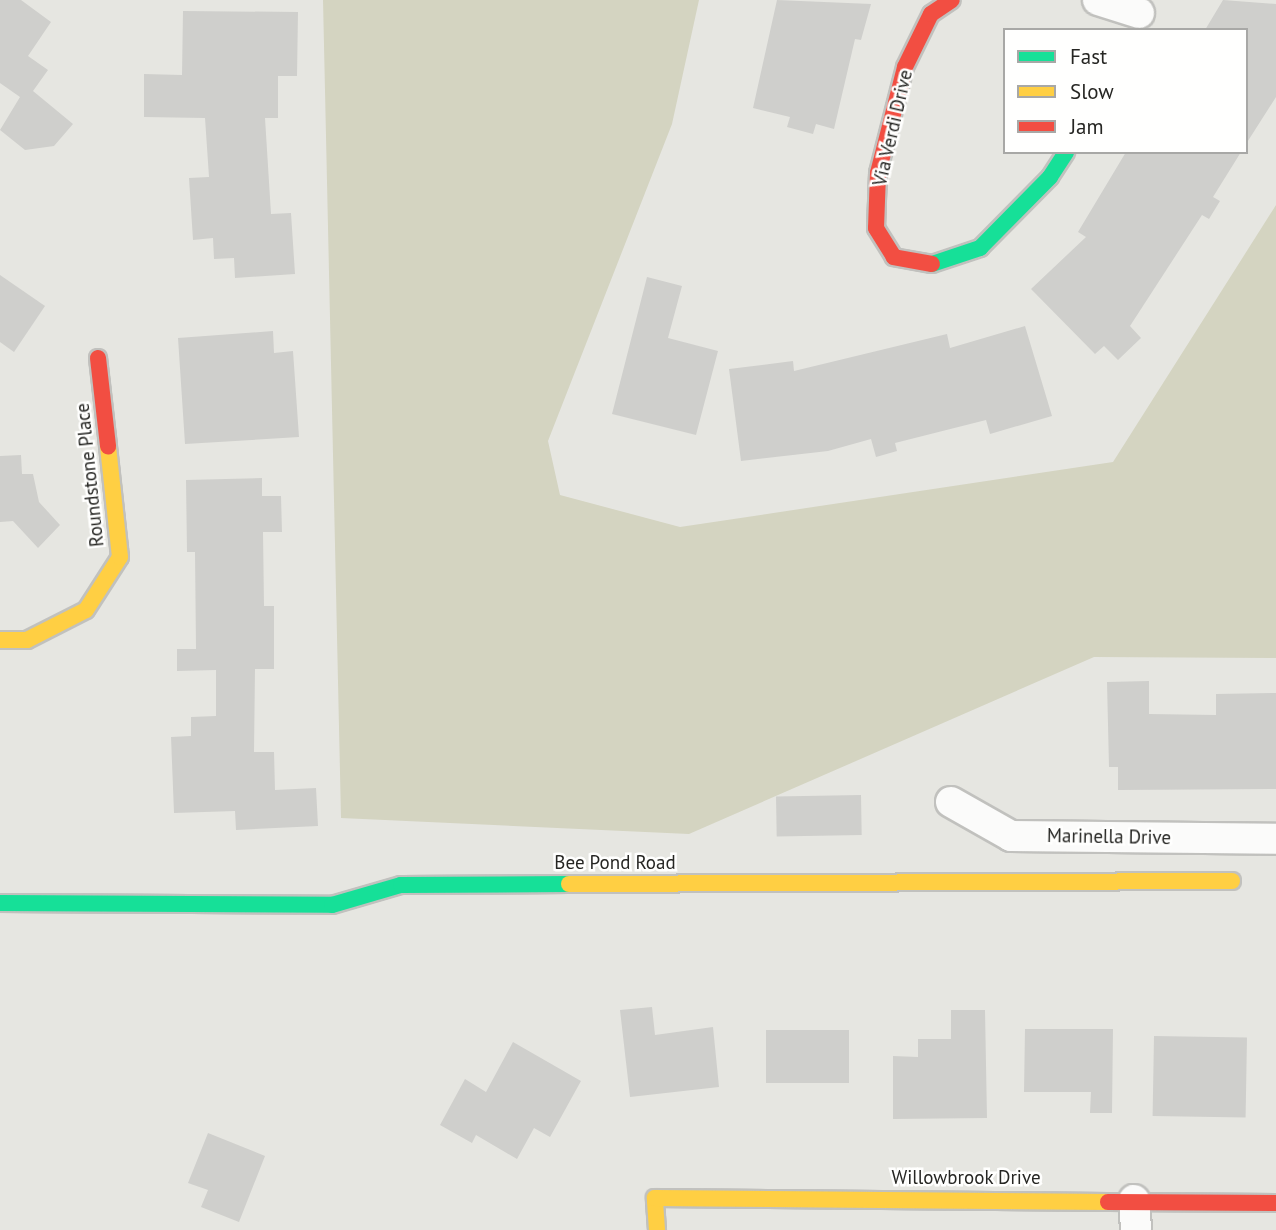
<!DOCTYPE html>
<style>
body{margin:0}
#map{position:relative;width:1276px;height:1230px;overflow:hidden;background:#e6e6e1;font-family:"PT Sans",sans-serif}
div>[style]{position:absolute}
.green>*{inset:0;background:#d4d4c1}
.building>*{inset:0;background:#cfcfcc;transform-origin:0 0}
.roads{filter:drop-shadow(2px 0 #c1c1be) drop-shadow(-2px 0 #c1c1be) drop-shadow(0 2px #c1c1be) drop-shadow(0 -2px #c1c1be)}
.street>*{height:30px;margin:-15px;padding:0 15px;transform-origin:15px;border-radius:15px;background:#fbfbfa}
.fast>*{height:16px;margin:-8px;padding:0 8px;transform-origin:8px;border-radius:8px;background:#16e098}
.slow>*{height:16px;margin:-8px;padding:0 8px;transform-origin:8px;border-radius:8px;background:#ffcf43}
.jam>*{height:16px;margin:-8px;padding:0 8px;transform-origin:8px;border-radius:8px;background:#f24e42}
span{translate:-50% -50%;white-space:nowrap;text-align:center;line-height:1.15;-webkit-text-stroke:5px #fffffe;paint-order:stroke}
.street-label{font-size:19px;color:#262623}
.legend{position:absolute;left:1003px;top:28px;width:245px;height:126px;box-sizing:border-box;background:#fffffe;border:2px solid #a8a8a6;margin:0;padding:9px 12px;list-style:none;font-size:21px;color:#262623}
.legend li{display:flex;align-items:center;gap:14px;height:35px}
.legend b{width:35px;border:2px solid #a8a8a6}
</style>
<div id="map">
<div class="green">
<i style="clip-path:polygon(323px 0,699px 0,672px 124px,548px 441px,560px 495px,680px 527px,1113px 462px,1276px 205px,1276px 658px,1094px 657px,689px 834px,341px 818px)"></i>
</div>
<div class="building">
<i style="clip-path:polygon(0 0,21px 0,51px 22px,28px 56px,48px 70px,33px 91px,73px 124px,54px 146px,25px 150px,0 130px,20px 97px,0 83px)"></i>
<i style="clip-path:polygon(777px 0,871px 4px,861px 40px,855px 39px,834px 129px,816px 124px,813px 134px,787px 127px,790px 117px,753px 108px)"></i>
<i style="clip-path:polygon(1223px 0,1276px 4px,1276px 97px,1246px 144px,1246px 30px,1205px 30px)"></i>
<i style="clip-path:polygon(183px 11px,298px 12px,297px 76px,278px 76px,278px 118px,265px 118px,271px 214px,291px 213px,295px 274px,235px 278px,234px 258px,214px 259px,213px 238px,193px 240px,189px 178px,209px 177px,205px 118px,144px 117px,144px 74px,182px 75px)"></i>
<i style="clip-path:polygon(1126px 152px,1241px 152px,1213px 197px,1220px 201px,1209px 219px,1202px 215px,1130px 326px,1141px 338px,1118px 360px,1104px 346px,1095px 354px,1031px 289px,1086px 237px,1078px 232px)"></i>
<i style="clip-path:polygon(0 275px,45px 306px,14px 352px,0 342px)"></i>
<i style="clip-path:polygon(647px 277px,682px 286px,668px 338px,718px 351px,696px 435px,612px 414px)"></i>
<i style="clip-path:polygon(1025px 326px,1052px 416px,990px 434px,986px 420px,895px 443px,897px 451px,876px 457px,871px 439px,828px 451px,741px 461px,729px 369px,793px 361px,794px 371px,947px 334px,950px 348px)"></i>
<i style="clip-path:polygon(273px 331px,274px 353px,293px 351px,299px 437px,185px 444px,178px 338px)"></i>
<i style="clip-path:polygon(21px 455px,22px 474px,33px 474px,39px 502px,60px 525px,38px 548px,13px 521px,0 522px,0 456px)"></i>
<i style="clip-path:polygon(262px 478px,262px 496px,281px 496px,282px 532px,263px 532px,264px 606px,274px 606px,274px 669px,255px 669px,254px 752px,274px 752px,275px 790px,316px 788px,318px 826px,236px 830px,235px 811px,174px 813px,171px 737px,191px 736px,191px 717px,216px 716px,216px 670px,177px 671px,177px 649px,196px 649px,195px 552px,187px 552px,186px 480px)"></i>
<i style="clip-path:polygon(1149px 681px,1149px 714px,1216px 715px,1216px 694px,1276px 693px,1276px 789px,1118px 790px,1118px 767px,1109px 767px,1107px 682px)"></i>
<i style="left:861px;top:795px;width:40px;height:85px;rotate:89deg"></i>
<i style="clip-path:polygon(652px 1007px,655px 1035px,713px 1027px,719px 1087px,630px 1097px,620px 1010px)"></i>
<i style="clip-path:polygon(951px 1010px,985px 1010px,987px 1118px,893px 1119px,893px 1056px,918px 1057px,918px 1039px,951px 1039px)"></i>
<i style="clip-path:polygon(1025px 1029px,1113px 1029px,1112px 1113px,1090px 1113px,1091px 1092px,1024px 1092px)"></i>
<i style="left:849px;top:1030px;width:53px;height:83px;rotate:90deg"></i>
<i style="left:1154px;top:1036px;width:93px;height:80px;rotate:1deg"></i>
<i style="clip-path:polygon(513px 1042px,581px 1081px,550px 1137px,534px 1128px,517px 1159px,476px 1135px,472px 1143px,440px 1125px,465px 1079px,486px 1092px)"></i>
<i style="clip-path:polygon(208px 1133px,265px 1156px,239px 1222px,201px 1207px,208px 1190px,188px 1183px)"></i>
</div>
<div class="roads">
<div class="street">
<i style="left:1098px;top:0;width:43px;rotate:17.6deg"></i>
<i style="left:951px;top:802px;width:69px;rotate:29.5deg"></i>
<i style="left:1011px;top:836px;width:265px;rotate:0.6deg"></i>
<i style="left:1134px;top:1200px;width:30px;rotate:86deg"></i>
</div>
<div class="fast">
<i style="left:932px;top:264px;width:51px;rotate:-18.4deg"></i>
<i style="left:980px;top:248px;width:100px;rotate:-45.4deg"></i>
<i style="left:1050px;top:177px;width:30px;rotate:-57deg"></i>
<i style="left:0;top:903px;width:332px;rotate:0.3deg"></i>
<i style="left:332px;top:905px;width:72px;rotate:-16.2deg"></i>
<i style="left:401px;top:885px;width:168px;rotate:-0.3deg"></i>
</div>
<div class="slow">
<i style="left:0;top:640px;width:27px"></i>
<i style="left:27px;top:640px;width:66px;rotate:-27deg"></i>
<i style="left:86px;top:610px;width:63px;rotate:-57.3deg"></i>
<i style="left:120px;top:557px;width:112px;rotate:-96.2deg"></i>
<i style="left:569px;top:884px;width:663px;rotate:-0.26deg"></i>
<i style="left:657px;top:1230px;width:32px;rotate:-94deg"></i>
<i style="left:655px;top:1198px;width:453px;rotate:0.5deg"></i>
</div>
<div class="jam">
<i style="left:932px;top:264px;width:39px;rotate:-170deg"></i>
<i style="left:894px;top:257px;width:34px;rotate:-122deg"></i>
<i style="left:876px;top:228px;width:55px;rotate:-87.9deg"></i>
<i style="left:878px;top:173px;width:109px;rotate:-75.7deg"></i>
<i style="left:905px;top:67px;width:59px;rotate:-63.9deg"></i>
<i style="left:931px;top:14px;width:25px;rotate:-34deg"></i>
<i style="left:98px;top:358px;width:89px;rotate:83.5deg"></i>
<i style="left:1108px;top:1202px;width:168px;rotate:0.3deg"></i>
</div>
</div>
<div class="street-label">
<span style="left:893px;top:128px;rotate:-77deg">Via Verdi Drive</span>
<span style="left:90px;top:475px;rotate:-96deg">Roundstone Place</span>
<span style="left:1109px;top:837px;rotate:1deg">Marinella Drive</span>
<span style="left:615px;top:863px">Bee Pond Road</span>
<span style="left:966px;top:1178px">Willowbrook Drive</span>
</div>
<ul class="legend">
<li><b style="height:9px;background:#16e098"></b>Fast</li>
<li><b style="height:9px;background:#ffcf43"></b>Slow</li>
<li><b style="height:9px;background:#f24e42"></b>Jam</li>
</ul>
</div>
